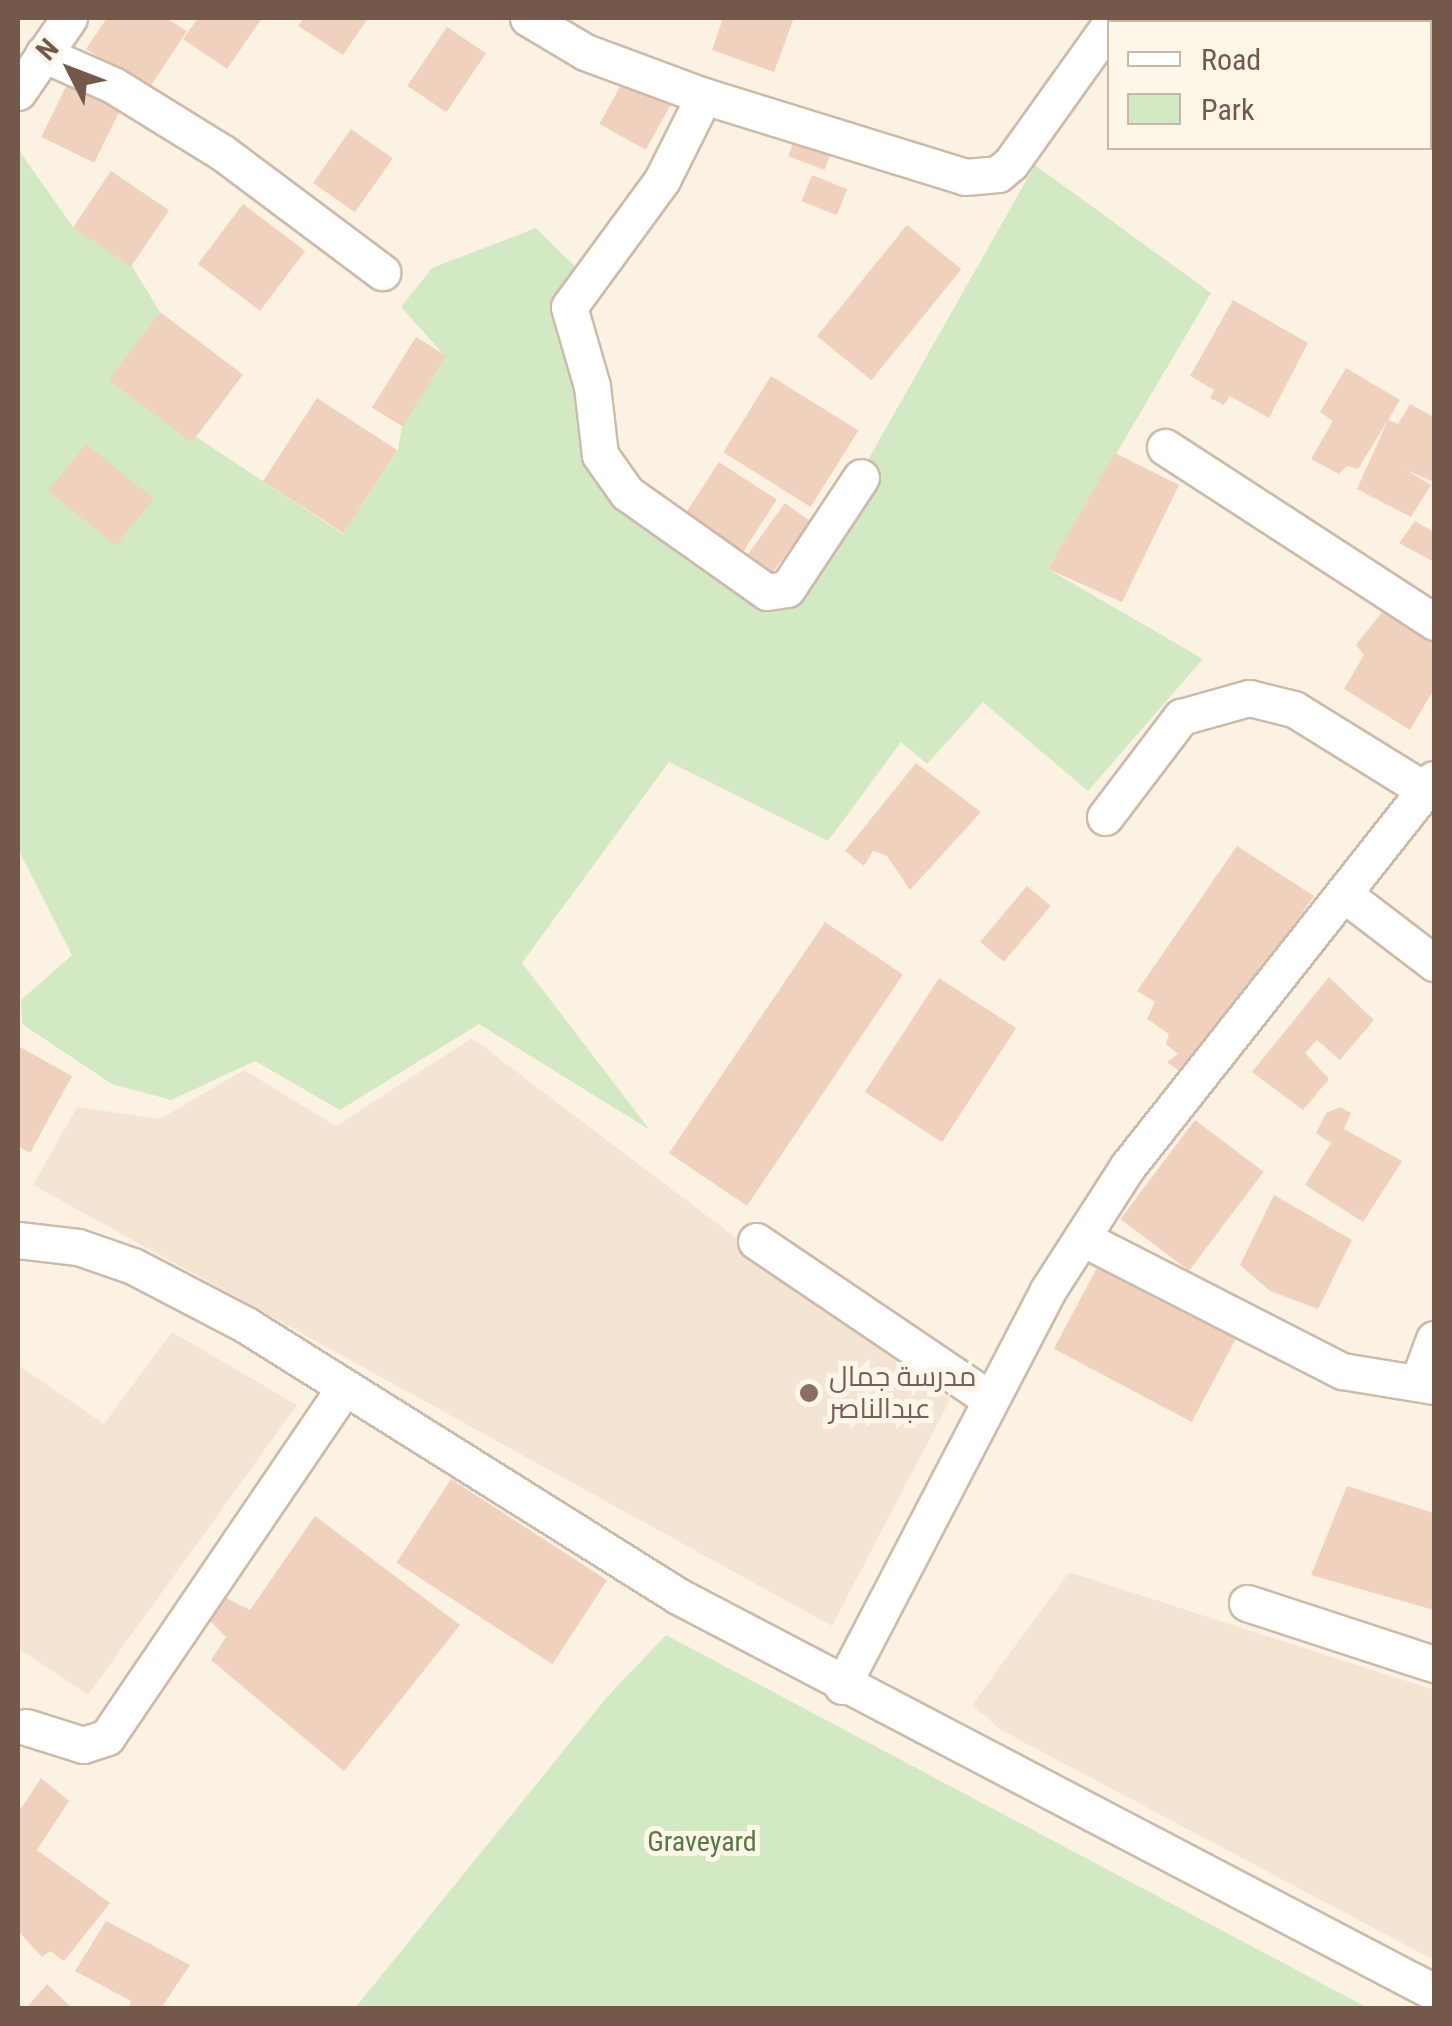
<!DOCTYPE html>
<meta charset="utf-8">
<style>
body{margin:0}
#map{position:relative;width:1452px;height:2026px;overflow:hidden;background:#fcf2e4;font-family:"Roboto Condensed",Cairo,sans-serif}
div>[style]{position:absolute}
.residential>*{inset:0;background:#f3e4d3}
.green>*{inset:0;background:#d3e9c3}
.building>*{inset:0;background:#f0d1bd;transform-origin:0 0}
.roads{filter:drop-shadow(2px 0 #cdbaab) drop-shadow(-2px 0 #cdbaab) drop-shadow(0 2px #cdbaab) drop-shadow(0 -2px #cdbaab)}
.street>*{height:35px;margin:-17.5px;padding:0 17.5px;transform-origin:17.5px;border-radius:17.5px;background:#fff}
.dots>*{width:28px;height:28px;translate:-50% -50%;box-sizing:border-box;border:5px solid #fff6ea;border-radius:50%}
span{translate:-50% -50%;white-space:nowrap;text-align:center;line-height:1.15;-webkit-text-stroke:10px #fff6ea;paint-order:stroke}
.education-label{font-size:28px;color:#785e54}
.left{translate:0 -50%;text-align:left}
.park-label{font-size:28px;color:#547942}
.frame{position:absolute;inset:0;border:20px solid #74594a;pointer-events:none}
.legend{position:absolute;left:1107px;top:20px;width:325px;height:130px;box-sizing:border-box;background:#fff6ea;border:2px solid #c7b7aa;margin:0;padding:12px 18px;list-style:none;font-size:30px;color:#74594a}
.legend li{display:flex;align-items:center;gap:20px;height:50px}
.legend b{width:50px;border:2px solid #c7b7aa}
.north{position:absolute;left:20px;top:20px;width:100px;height:100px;-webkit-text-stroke:8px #fff6ea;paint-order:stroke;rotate:312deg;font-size:28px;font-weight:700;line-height:40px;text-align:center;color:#74594a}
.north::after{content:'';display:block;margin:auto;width:35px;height:45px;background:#74594a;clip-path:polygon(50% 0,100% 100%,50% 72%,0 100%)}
</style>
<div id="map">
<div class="residential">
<i style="clip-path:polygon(472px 1038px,950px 1400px,832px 1626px,33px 1185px,77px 1107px,160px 1119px,244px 1070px,336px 1126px)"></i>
<i style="clip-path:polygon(172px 1332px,297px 1405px,88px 1695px,18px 1648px,18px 1365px,104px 1424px)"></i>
<i style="clip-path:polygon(1069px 1572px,1434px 1690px,1434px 1960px,1001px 1730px,972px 1705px)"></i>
</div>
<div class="green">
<i style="clip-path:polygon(18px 149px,73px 227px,132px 266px,160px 312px,110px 380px,343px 534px,398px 450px,402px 426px,446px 357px,401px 307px,432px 268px,536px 228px,585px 276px,570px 322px,627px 493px,779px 592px,869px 458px,1035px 165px,1211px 293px,1048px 569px,1203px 659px,1088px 791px,983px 702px,927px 764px,901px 742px,828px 841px,669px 762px,522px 963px,650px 1130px,479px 1024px,340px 1110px,255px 1061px,171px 1100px,112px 1084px,22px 1024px,21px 1000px,72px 955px,18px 849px)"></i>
<i style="clip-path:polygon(666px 1635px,1368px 2008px,355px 2008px,607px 1697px)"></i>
</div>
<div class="building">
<i style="clip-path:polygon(107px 18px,166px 18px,187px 31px,148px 90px,86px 49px)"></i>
<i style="clip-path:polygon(198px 18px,262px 18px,227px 69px,183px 39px)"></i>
<i style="clip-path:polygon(304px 18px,368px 18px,343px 55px,298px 26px)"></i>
<i style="clip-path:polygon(723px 18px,794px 18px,774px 72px,712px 50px)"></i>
<i style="left:1331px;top:18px;width:78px;height:4px"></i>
<i style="left:447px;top:27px;width:47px;height:71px;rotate:34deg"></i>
<i style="clip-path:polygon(1434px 64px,1434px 131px,1430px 128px)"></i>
<i style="left:72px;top:74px;width:59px;height:70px;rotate:26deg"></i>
<i style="left:626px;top:76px;width:53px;height:55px;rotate:29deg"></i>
<i style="left:351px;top:129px;width:51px;height:66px;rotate:35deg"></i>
<i style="left:798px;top:130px;width:39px;height:28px;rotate:21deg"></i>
<i style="left:111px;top:171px;width:70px;height:68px;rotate:34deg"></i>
<i style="left:812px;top:175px;width:38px;height:28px;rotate:22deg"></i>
<i style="left:243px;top:204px;width:78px;height:75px;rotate:37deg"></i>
<i style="left:907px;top:225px;width:70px;height:143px;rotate:39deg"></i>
<i style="clip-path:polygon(1233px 300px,1308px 343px,1269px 418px,1230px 396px,1224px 405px,1210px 398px,1214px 390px,1190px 376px)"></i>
<i style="left:160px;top:312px;width:104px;height:85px;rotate:37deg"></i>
<i style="left:416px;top:337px;width:36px;height:83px;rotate:32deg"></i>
<i style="clip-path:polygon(1346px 368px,1400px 400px,1388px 420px,1398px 424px,1410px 404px,1434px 417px,1434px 482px,1406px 470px,1431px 485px,1411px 517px,1357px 489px,1388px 420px,1358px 469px,1347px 466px,1339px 474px,1311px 459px,1333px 421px,1320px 412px)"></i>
<i style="left:771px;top:376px;width:103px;height:90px;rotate:32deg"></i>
<i style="left:317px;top:398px;width:96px;height:99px;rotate:33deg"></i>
<i style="left:86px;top:444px;width:87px;height:60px;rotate:39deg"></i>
<i style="clip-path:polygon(1115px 453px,1179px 485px,1122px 602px,1048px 569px)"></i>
<i style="left:719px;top:462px;width:69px;height:66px;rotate:33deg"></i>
<i style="left:785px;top:503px;width:31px;height:70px;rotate:36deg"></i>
<i style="clip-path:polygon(1415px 521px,1434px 532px,1434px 562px,1399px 543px)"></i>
<i style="clip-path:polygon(1386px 607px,1434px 644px,1434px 689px,1410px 730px,1344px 689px,1364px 655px,1356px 645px)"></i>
<i style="clip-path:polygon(916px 763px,981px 812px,910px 890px,887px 856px,873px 851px,864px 866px,845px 851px)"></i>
<i style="clip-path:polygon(1237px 846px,1314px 896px,1186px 1076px,1167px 1062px,1178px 1054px,1166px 1044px,1169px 1034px,1147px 1019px,1155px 1002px,1137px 991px)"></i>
<i style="left:1027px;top:886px;width:31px;height:73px;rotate:40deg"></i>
<i style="left:825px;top:922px;width:94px;height:279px;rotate:34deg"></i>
<i style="clip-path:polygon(1329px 977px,1374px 1020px,1340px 1060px,1317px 1040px,1305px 1053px,1329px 1079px,1303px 1110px,1252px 1072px)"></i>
<i style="left:939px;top:978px;width:92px;height:136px;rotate:33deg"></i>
<i style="clip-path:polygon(18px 1046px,72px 1076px,30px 1153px,18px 1146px)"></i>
<i style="clip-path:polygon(1340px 1107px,1351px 1113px,1344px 1129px,1402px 1161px,1363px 1222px,1305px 1185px,1331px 1143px,1316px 1133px,1326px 1113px)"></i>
<i style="left:1195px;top:1120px;width:86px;height:124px;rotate:37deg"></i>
<i style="clip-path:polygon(1274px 1195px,1352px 1240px,1318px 1309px,1270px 1291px,1240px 1265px)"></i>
<i style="left:1099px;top:1264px;width:156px;height:96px;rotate:28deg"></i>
<i style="left:451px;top:1479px;width:186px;height:100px;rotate:33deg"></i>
<i style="clip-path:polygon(1347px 1486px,1434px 1513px,1434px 1610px,1311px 1575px)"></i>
<i style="clip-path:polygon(315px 1516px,460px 1625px,344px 1771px,211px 1660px,226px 1637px,207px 1618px,226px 1598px,250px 1610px)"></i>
<i style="clip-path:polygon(41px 1778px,69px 1801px,37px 1850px,110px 1903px,64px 1961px,50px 1951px,42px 1957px,18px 1931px,18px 1813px)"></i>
<i style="clip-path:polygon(106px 1921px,190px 1965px,161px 2008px,129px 2008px,131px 2001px,75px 1971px)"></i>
<i style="clip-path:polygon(47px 1984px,72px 2008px,26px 2008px)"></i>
</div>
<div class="roads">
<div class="street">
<i style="left:528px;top:18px;width:66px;rotate:30.8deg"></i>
<i style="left:585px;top:52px;width:127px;rotate:20.3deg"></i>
<i style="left:704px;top:96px;width:273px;rotate:17.2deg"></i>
<i style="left:965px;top:177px;width:33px;rotate:-5deg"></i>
<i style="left:998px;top:174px;width:17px;rotate:-40deg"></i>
<i style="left:1011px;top:163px;width:171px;rotate:-54.5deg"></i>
<i style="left:43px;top:54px;width:77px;rotate:23.9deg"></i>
<i style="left:113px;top:85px;width:129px;rotate:31.7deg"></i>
<i style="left:223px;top:153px;width:199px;rotate:36.8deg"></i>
<i style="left:18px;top:92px;width:90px;rotate:-55.4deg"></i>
<i style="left:704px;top:96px;width:94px;rotate:116.6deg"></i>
<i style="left:662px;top:180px;width:157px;rotate:126.2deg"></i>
<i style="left:569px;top:307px;width:82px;rotate:73.8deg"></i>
<i style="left:592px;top:386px;width:69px;rotate:83.4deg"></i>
<i style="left:600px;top:455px;width:47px;rotate:54.6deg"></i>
<i style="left:627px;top:493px;width:171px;rotate:35.3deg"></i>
<i style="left:767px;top:592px;width:20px;rotate:-9deg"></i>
<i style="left:787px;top:589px;width:134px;rotate:-56.5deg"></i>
<i style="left:1165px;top:447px;width:321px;rotate:33deg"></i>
<i style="left:1105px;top:817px;width:126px;rotate:-52.8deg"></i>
<i style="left:1181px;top:717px;width:71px;rotate:-15.6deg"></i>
<i style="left:1249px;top:698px;width:46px;rotate:13.7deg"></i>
<i style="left:1294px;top:709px;width:155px;rotate:31.8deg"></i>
<i style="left:1345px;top:895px;width:112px;rotate:37.4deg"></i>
<i style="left:1082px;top:1238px;width:292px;rotate:27.1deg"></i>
<i style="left:1342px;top:1371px;width:93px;rotate:9.3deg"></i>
<i style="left:18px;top:1240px;width:60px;rotate:6.7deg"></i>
<i style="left:78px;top:1247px;width:58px;rotate:19.1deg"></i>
<i style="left:133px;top:1266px;width:127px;rotate:27.6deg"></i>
<i style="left:246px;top:1325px;width:510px;rotate:32.1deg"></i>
<i style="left:678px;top:1596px;width:853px;rotate:27.65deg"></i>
<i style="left:756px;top:1241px;width:282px;rotate:34.1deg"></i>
<i style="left:1418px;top:1382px;width:46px;rotate:-69.6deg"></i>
<i style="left:1247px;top:1603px;width:197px;rotate:18.1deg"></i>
<i style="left:842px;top:1686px;width:446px;rotate:-62.5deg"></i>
<i style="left:1048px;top:1290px;width:148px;rotate:-57.2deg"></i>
<i style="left:1128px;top:1166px;width:493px;rotate:-51.7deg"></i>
<i style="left:26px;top:1727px;width:60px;rotate:17.5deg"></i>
<i style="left:83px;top:1745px;width:25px;rotate:-18deg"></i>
<i style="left:107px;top:1737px;width:420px;rotate:-55.8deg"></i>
</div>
</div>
<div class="dots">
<i style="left:809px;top:1393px;background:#8d6e63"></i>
</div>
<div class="education-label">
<span class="left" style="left:829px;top:1393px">مدرسة جمال<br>عبدالناصر</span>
</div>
<div class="park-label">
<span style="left:702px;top:1842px">Graveyard</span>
</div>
<div class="frame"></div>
<ul class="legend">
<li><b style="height:12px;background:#fff"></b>Road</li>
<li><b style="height:28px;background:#d3e9c3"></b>Park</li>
</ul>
<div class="north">N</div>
</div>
